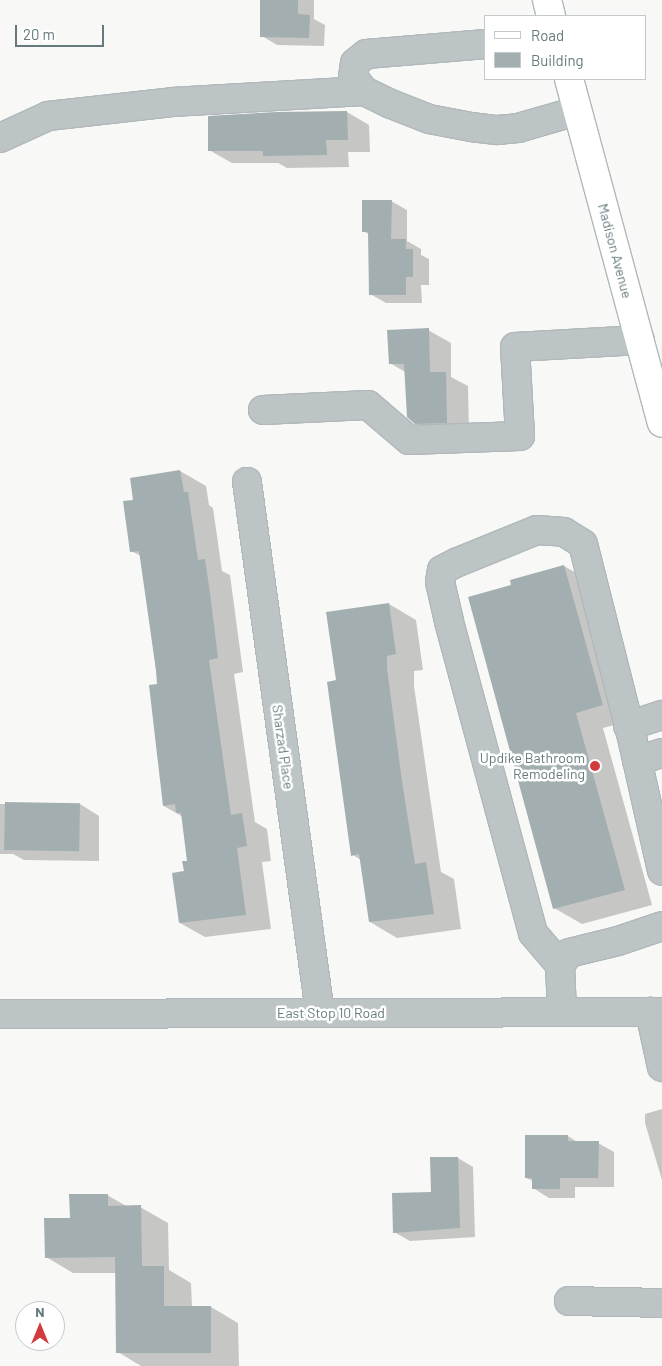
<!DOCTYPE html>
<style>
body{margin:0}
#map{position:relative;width:662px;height:1366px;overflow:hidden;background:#f8f8f6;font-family:Barlow,sans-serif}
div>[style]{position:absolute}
.shadow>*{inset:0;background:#0003}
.building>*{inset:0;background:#a3aeb0;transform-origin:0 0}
.roads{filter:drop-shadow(1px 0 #b1b8ba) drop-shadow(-1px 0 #b1b8ba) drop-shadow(0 1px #b1b8ba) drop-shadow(0 -1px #b1b8ba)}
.minor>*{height:28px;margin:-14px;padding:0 14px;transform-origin:14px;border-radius:14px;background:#bdc4c5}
.major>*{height:28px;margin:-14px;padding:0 14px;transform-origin:14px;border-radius:14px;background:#fff}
.dots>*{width:14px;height:14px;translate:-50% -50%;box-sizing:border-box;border:2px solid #fff;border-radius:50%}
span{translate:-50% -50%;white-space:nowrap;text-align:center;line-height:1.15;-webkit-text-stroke:5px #fff;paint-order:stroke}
.street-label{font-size:14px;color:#667a7e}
.poi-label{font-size:14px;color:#667a7e}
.right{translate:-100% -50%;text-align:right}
.legend{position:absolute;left:484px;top:15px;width:162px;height:65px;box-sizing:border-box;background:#fff;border:1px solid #c2cacb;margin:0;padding:6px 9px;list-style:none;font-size:15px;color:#667a7e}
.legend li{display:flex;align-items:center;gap:10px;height:25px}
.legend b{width:25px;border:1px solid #c2cacb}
.north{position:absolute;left:15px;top:1301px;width:50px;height:50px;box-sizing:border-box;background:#fff;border:1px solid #c2cacb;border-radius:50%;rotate:0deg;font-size:14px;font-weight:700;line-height:20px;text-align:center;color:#667a7e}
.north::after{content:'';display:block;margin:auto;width:18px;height:22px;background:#d23c3e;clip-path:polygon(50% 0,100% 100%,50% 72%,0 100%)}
.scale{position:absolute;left:15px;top:25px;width:89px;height:22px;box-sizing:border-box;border:2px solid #667a7e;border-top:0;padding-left:6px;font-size:15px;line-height:18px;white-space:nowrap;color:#667a7e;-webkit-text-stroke:4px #fff;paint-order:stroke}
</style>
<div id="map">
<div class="shadow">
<i style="clip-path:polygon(262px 0,314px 0,314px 19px,325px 25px,324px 46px,277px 45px,262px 36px)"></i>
<i style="clip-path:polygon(347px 112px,369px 125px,370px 152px,348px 152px,349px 167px,287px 168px,278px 163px,232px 163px,209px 150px)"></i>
<i style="clip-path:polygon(391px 201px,407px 210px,407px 241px,421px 249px,421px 255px,429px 259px,429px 285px,421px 285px,422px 303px,386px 303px,370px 294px,370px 235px,363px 231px)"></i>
<i style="clip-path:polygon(428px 330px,451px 343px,451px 377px,468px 386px,469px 435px,438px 436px,415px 423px,405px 372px,390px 363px)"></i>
<i style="clip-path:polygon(180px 471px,206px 486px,209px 505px,213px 508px,222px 571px,230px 575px,243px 672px,234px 674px,255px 822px,267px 829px,271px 861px,262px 862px,271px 929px,205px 937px,180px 923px,189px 862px,183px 817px,164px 806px,158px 685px,141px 556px,131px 551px,135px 501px)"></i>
<i style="clip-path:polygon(564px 566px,592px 582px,630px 721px,603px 728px,652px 905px,582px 924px,554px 908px,513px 586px)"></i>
<i style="clip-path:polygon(389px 604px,416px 620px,423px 670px,414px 671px,414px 686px,430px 797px,441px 872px,454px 879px,461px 929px,397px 938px,370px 922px,361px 860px,353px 855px,337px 682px)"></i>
<i style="clip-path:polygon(0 804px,80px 804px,99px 816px,99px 861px,24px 860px,13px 854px,0 854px)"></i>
<i style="clip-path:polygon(662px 1109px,662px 1180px,645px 1123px,645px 1114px)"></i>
<i style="clip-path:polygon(568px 1136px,579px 1143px,598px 1143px,614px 1152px,614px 1187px,575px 1187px,575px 1198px,549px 1198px,533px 1188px,533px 1181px,526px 1178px)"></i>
<i style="clip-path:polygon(458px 1158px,473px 1167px,475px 1237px,410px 1241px,394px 1232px,433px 1193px)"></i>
<i style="clip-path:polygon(107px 1195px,128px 1207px,140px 1207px,168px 1223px,169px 1270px,191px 1283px,192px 1307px,211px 1307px,238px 1323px,239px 1366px,141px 1366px,118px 1352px,117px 1273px,73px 1273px,46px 1257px,71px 1219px)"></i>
</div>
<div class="building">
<i style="clip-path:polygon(260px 0,298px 0,298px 14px,310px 15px,309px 38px,260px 37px)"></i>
<i style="clip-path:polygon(347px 111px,348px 140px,326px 140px,327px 155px,263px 156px,263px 151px,208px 151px,208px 116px,276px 112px)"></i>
<i style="clip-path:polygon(362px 200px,392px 200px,391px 239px,406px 239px,406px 249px,413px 249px,413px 277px,406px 277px,406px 295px,369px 295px,368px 232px,362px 232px)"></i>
<i style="clip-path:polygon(429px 328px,430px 372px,446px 372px,447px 423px,415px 424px,407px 417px,404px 364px,389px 364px,387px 330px)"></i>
<i style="clip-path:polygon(180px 470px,184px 492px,188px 492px,198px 560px,205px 559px,210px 593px,218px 658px,209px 660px,231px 815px,242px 813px,247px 846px,237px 848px,246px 915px,179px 923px,172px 873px,184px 871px,182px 861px,187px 861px,181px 813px,176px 813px,175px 804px,163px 806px,149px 685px,157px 684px,156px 670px,139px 551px,130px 552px,123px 501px,133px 500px,130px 478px)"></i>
<i style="clip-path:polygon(564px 565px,603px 705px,576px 713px,625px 890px,553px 909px,468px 597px,511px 585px,510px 580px)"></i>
<i style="clip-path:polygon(389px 603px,396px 654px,387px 656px,387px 669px,402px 781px,415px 864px,426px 862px,434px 914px,369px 922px,359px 854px,351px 856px,327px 682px,336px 680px,326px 612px)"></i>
<i style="left:5px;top:802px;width:75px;height:48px;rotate:1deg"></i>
<i style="clip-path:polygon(525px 1135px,568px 1135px,568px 1141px,599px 1141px,598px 1178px,560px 1178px,560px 1189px,532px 1189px,532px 1178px,525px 1178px)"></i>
<i style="clip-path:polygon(430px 1157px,458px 1157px,460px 1228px,393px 1233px,392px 1193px,431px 1192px)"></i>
<i style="clip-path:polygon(69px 1194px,108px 1194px,108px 1206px,141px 1205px,142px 1266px,164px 1266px,164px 1306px,211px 1306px,211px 1353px,116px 1353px,115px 1257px,45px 1258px,44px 1218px,70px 1218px)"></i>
</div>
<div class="roads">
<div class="minor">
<i style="left:486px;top:44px;width:120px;rotate:175.2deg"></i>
<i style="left:366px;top:54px;width:14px;rotate:141deg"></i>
<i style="left:355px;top:63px;width:14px;rotate:98deg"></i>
<i style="left:353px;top:77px;width:18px;rotate:52deg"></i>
<i style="left:364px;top:91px;width:30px;rotate:26deg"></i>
<i style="left:391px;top:104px;width:41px;rotate:21.5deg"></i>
<i style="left:429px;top:119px;width:43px;rotate:10.8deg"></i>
<i style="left:471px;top:127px;width:26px;rotate:7deg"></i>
<i style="left:497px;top:130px;width:21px;rotate:-5deg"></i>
<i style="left:518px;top:128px;width:61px;rotate:-16.1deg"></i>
<i style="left:0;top:138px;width:53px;rotate:-24.6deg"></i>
<i style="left:48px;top:116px;width:125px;rotate:-6.4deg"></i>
<i style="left:172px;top:102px;width:192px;rotate:-3.3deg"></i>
<i style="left:263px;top:410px;width:105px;rotate:-2.7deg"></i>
<i style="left:368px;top:405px;width:54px;rotate:40.5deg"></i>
<i style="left:409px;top:440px;width:111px;rotate:-2.1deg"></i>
<i style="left:520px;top:436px;width:89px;rotate:-93.2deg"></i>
<i style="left:515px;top:347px;width:125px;rotate:-3.2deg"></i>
<i style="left:247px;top:482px;width:536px;rotate:82.17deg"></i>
<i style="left:628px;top:726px;width:36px;rotate:-18deg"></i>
<i style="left:637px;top:761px;width:26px;rotate:-18deg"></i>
<i style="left:560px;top:965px;width:42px;rotate:-130.2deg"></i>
<i style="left:533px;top:933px;width:323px;rotate:-105.1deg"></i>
<i style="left:449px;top:621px;width:40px;rotate:-103deg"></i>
<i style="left:440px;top:582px;width:12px;rotate:-81deg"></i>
<i style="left:442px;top:570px;width:18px;rotate:-27deg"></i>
<i style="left:458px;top:562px;width:85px;rotate:-22.1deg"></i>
<i style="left:537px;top:530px;width:27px;rotate:4deg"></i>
<i style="left:564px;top:532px;width:22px;rotate:32deg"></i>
<i style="left:583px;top:544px;width:204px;rotate:75.8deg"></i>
<i style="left:633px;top:742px;width:132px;rotate:77.3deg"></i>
<i style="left:562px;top:1012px;width:47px;rotate:-92.4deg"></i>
<i style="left:560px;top:965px;width:15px;rotate:-53deg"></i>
<i style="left:569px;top:953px;width:50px;rotate:-13.8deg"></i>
<i style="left:618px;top:941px;width:46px;rotate:-18.8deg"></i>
<i style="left:650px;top:1012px;width:56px;rotate:77.7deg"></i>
<i style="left:0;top:1014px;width:662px;rotate:-0.17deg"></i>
<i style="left:569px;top:1301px;width:93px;rotate:1.2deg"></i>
</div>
<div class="major">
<i style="left:547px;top:0;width:16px;rotate:76deg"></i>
<i style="left:569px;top:79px;width:356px;rotate:74.9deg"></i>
</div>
</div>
<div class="dots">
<i style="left:595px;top:766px;background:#d23c3e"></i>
</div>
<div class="street-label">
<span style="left:615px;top:251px;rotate:75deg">Madison Avenue</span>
<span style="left:283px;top:747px;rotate:82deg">Sharzad Place</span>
<span style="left:331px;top:1013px">East Stop 10 Road</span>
</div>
<div class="poi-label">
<span class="right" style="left:585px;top:766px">Updike Bathroom<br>Remodeling</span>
</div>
<ul class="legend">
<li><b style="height:6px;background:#fff"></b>Road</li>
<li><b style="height:14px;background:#a3aeb0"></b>Building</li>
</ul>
<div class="north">N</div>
<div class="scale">20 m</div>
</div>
